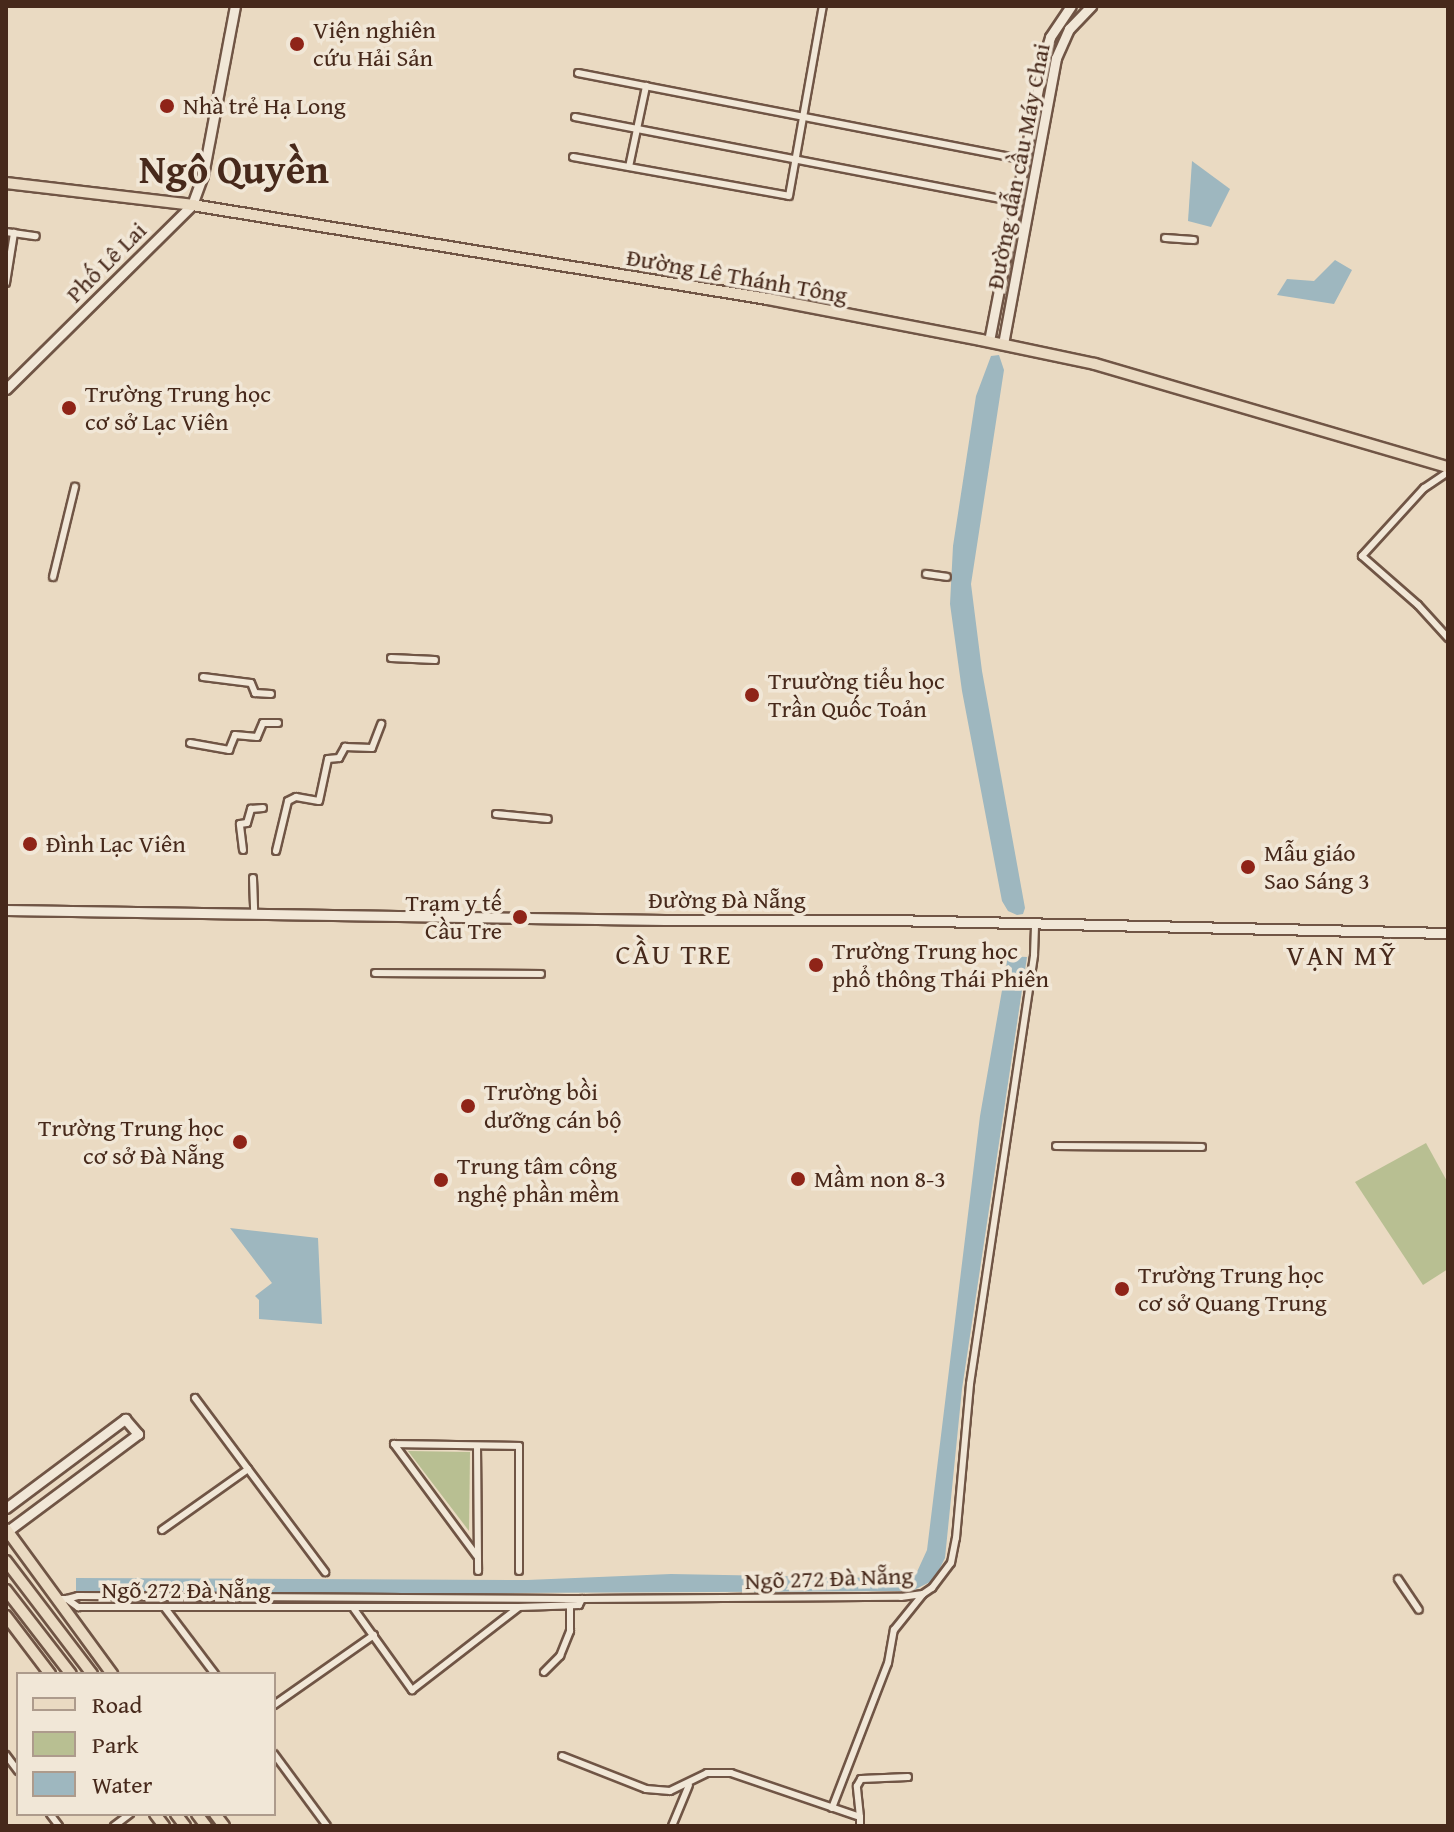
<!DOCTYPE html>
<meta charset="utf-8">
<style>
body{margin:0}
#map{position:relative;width:1454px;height:1832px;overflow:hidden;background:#eadac2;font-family:"Gentium Book Plus",serif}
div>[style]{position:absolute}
.green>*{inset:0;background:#b8bf92}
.water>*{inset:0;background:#9eb7bf}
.roads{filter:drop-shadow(2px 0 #705545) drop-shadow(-2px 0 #705545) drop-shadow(0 2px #705545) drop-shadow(0 -2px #705545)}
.street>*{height:6px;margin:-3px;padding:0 3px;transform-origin:3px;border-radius:3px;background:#f1e7d7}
.secondary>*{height:9px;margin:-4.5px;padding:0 4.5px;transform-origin:4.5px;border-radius:4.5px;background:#f1e7d7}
.primary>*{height:10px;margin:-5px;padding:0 5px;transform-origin:5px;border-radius:5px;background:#eadac2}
.dots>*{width:22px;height:22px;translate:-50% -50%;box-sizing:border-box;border:4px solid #f1e7d7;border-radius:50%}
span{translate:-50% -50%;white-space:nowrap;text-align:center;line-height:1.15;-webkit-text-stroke:7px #f1e7d7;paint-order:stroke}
.poi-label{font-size:24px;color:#47291b}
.left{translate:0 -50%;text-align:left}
.right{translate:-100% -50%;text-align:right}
.street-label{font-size:24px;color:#47291b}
.quarter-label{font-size:28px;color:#47291b;letter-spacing:2px}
.town-label{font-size:40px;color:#47291b;font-weight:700}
.frame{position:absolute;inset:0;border:8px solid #47291b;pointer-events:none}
.legend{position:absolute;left:16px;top:1672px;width:260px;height:144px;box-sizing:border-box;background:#f1e7d7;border:2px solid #ad9b8c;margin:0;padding:10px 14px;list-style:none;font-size:24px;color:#47291b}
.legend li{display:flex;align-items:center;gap:16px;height:40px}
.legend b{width:40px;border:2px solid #ad9b8c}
</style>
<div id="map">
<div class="green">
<i style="clip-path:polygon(1426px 1143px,1448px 1183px,1448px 1269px,1423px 1285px,1355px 1182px)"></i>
<i style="clip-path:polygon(408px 1451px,470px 1452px,469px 1531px)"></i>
</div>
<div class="water">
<i style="clip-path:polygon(1192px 161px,1230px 189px,1211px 227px,1188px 221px)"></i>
<i style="clip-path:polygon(1335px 260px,1352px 270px,1334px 304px,1277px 295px,1287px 279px,1314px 281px)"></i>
<i style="clip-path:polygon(999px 355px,1004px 370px,971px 584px,982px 671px,1025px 908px,1023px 914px,1017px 915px,1008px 911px,1002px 901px,962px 691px,950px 604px,953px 546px,976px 396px,991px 356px)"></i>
<i style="clip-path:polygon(1008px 956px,1027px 957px,962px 1389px,945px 1558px,934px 1580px,914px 1590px,899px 1591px,329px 1594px,76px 1591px,76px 1578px,527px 1580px,671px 1574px,882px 1578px,916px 1574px,927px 1550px,980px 1116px)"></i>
<i style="clip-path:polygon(230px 1228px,318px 1238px,322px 1324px,259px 1319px,259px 1300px,255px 1296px,272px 1283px)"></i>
</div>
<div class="roads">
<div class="street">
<i style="left:578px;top:73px;width:444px;rotate:11deg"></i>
<i style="left:575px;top:117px;width:439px;rotate:10.9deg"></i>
<i style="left:573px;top:157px;width:219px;rotate:10.2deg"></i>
<i style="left:789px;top:196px;width:193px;rotate:-79.9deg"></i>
<i style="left:629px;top:167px;width:83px;rotate:-78.1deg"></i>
<i style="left:6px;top:232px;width:30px;rotate:8deg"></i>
<i style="left:1165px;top:238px;width:29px;rotate:4deg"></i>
<i style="left:6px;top:283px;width:51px;rotate:-80.9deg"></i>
<i style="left:1448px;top:472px;width:29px;rotate:146deg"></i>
<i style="left:1424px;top:488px;width:92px;rotate:132.4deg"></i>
<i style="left:1362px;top:556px;width:74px;rotate:41.2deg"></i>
<i style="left:1418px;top:605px;width:45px;rotate:47.7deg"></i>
<i style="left:926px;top:574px;width:21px;rotate:8deg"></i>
<i style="left:53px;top:577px;width:93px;rotate:-76.3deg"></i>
<i style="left:391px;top:658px;width:44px;rotate:2.6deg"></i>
<i style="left:203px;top:677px;width:48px;rotate:7.1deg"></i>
<i style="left:251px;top:683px;width:11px;rotate:68deg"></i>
<i style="left:255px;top:693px;width:16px;rotate:4deg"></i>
<i style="left:190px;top:743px;width:40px;rotate:10deg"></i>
<i style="left:229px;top:750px;width:16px;rotate:-68deg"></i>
<i style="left:235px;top:735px;width:22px;rotate:5deg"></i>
<i style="left:257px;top:737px;width:15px;rotate:-67deg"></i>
<i style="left:263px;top:723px;width:15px"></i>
<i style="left:496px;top:814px;width:52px;rotate:5.5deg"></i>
<i style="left:243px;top:850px;width:26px;rotate:-97deg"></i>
<i style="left:240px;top:824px;width:7px;rotate:-8deg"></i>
<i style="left:247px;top:823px;width:15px;rotate:-74deg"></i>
<i style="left:251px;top:809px;width:12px;rotate:-5deg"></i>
<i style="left:276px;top:851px;width:51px;rotate:-76.5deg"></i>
<i style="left:288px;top:801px;width:9px;rotate:-27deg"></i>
<i style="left:296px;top:797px;width:23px;rotate:10deg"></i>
<i style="left:319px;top:801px;width:43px;rotate:-77.9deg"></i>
<i style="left:328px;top:759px;width:11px;rotate:-5deg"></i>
<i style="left:339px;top:758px;width:13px;rotate:-61deg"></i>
<i style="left:345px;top:747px;width:27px;rotate:2deg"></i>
<i style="left:372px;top:748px;width:26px;rotate:-69deg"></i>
<i style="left:253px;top:878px;width:35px;rotate:88deg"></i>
<i style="left:375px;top:973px;width:166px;rotate:0.3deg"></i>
<i style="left:1056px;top:1146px;width:146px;rotate:0.4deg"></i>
<i style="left:195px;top:1398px;width:89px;rotate:53.3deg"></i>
<i style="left:394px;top:1444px;width:125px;rotate:0.9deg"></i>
<i style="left:519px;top:1446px;width:125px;rotate:90deg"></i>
<i style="left:394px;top:1444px;width:139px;rotate:53.5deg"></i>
<i style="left:477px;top:1446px;width:125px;rotate:89.5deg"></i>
<i style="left:162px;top:1530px;width:105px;rotate:-35.3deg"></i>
<i style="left:248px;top:1469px;width:129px;rotate:53.2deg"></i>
<i style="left:1398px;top:1579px;width:37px;rotate:56deg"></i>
<i style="left:57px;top:1599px;width:10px"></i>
<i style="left:67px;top:1599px;width:14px;rotate:36deg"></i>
<i style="left:78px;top:1607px;width:441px"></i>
<i style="left:519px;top:1607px;width:60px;rotate:-1.9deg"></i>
<i style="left:579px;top:1605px;width:7px;rotate:-63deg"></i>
<i style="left:582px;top:1599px;width:319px;rotate:-0.4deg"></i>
<i style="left:901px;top:1597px;width:22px;rotate:-8deg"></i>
<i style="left:923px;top:1594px;width:11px;rotate:-34deg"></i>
<i style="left:932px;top:1588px;width:31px;rotate:-53deg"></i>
<i style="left:951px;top:1563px;width:25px;rotate:-79deg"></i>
<i style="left:956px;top:1538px;width:155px;rotate:-84.8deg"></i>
<i style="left:970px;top:1384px;width:434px;rotate:-81.5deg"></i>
<i style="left:1034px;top:955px;width:30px;rotate:-88deg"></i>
<i style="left:67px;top:1599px;width:11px;rotate:-15deg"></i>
<i style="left:78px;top:1596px;width:504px;rotate:0.34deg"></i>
<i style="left:165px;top:1608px;width:83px;rotate:52.9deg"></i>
<i style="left:354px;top:1609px;width:100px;rotate:54.4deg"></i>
<i style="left:412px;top:1690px;width:135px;rotate:-37.8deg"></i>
<i style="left:544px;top:1672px;width:23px;rotate:-45deg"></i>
<i style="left:560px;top:1656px;width:27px;rotate:-68deg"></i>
<i style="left:570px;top:1631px;width:25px;rotate:-90deg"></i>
<i style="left:274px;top:1705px;width:122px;rotate:-35deg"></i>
<i style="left:274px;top:1754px;width:89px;rotate:53.6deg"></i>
<i style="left:6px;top:1755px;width:20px;rotate:53deg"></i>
<i style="left:562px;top:1756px;width:90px;rotate:21.4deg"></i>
<i style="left:646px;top:1789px;width:24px;rotate:5deg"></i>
<i style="left:670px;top:1791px;width:41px;rotate:-25.9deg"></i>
<i style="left:707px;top:1773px;width:24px"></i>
<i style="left:731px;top:1773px;width:136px;rotate:18.8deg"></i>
<i style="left:860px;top:1817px;width:9px;rotate:90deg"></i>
<i style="left:832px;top:1808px;width:155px;rotate:-68.9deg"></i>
<i style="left:888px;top:1663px;width:34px;rotate:-80deg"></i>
<i style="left:894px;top:1630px;width:46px;rotate:-51.1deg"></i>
<i style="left:50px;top:1814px;width:15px;rotate:53deg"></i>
<i style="left:860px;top:1817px;width:31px;rotate:-96deg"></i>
<i style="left:857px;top:1786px;width:8px;rotate:-60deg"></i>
<i style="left:861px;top:1779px;width:47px;rotate:-2.4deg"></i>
<i style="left:114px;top:1826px;width:20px;rotate:-37deg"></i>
<i style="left:672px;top:1826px;width:44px;rotate:-67.5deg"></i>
</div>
<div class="secondary">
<i style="left:989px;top:341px;width:289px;rotate:-79deg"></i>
<i style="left:1044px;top:57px;width:21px;rotate:-73deg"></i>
<i style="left:1050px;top:37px;width:37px;rotate:-56deg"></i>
<i style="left:1003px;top:344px;width:291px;rotate:-79.5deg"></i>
<i style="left:1056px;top:58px;width:32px;rotate:-66deg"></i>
<i style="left:1069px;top:29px;width:32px;rotate:-46deg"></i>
<i style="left:6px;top:389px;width:262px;rotate:-44.7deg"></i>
<i style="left:192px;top:205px;width:32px;rotate:-70deg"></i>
<i style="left:203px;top:175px;width:172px;rotate:-79.3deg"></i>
<i style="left:6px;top:910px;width:659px;rotate:0.87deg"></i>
<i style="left:665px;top:920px;width:226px"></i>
<i style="left:891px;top:920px;width:557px;rotate:1.34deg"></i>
<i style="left:6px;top:1508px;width:149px;rotate:-36.8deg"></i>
<i style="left:125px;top:1419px;width:20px;rotate:49deg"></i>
<i style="left:138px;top:1434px;width:164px;rotate:143.4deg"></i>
</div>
<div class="primary">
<i style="left:6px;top:183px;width:187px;rotate:6.7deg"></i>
<i style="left:192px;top:205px;width:584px;rotate:9.27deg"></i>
<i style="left:768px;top:299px;width:217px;rotate:10.9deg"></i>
<i style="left:981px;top:340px;width:116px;rotate:11.9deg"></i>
<i style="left:1095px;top:364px;width:368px;rotate:16.3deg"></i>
<i style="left:6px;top:1529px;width:180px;rotate:53.8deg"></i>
<i style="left:6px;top:1561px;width:142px;rotate:52.7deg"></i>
<i style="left:6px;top:1590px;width:106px;rotate:52.3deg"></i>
<i style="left:6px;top:1616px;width:73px;rotate:52.8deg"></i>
<i style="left:155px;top:1814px;width:15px;rotate:53deg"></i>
<i style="left:176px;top:1814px;width:15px;rotate:53deg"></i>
<i style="left:197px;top:1814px;width:15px;rotate:53deg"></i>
<i style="left:215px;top:1814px;width:15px;rotate:53deg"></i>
</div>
</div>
<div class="dots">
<i style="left:297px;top:44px;background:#8f2418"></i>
<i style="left:167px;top:106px;background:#8f2418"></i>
<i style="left:69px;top:408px;background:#8f2418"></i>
<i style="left:752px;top:695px;background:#8f2418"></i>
<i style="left:30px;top:844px;background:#8f2418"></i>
<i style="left:1248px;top:867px;background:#8f2418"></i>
<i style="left:520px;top:917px;background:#8f2418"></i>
<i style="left:816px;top:965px;background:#8f2418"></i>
<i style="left:468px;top:1106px;background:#8f2418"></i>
<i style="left:240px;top:1142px;background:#8f2418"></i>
<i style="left:798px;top:1179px;background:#8f2418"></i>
<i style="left:441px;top:1180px;background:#8f2418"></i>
<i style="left:1122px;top:1289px;background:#8f2418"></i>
</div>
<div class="poi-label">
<span class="left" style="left:313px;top:44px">Viện nghiên<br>cứu Hải Sản</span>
<span class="left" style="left:183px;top:106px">Nhà trẻ Hạ Long</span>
<span class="left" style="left:85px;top:408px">Trường Trung học<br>cơ sở Lạc Viên</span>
<span class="left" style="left:768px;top:695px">Truường tiểu học<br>Trần Quốc Toản</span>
<span class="left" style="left:46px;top:844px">Đình Lạc Viên</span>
<span class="left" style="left:1264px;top:867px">Mẫu giáo<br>Sao Sáng 3</span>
<span class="right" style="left:502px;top:917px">Trạm y tế<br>Cầu Tre</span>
<span class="left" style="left:832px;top:965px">Trường Trung học<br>phổ thông Thái Phiên</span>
<span class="left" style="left:484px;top:1106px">Trường bồi<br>dưỡng cán bộ</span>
<span class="right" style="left:224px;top:1142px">Trường Trung học<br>cơ sở Đà Nẵng</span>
<span class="left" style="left:457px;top:1180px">Trung tâm công<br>nghệ phần mềm</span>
<span class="left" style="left:814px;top:1179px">Mầm non 8-3</span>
<span class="left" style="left:1138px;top:1289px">Trường Trung học<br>cơ sở Quang Trung</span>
</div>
<div class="street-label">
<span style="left:1018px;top:166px;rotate:-79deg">Đường dẫn cầu Máy Chai</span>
<span style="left:106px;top:262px;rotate:-45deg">Phố Lê Lai</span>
<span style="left:737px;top:276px;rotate:10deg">Đường Lê Thánh Tông</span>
<span style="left:727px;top:900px">Đường Đà Nẵng</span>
<span style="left:829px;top:1578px;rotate:-2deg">Ngõ 272 Đà Nẵng</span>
<span style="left:186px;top:1590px">Ngõ 272 Đà Nẵng</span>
</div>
<div class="quarter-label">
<span style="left:674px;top:954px">CẦU TRE</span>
<span style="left:1342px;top:955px">VẠN MỸ</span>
</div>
<div class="town-label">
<span style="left:234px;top:169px">Ngô Quyền</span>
</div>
<div class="frame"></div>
<ul class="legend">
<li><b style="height:10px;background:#eadac2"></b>Road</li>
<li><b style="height:22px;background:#b8bf92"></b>Park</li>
<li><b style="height:22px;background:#9eb7bf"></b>Water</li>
</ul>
</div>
